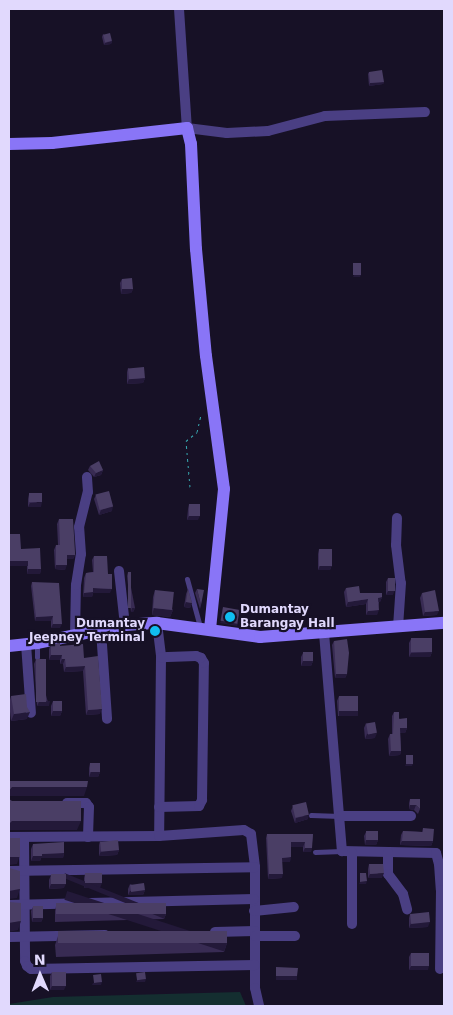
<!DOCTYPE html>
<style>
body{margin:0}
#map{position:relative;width:453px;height:1015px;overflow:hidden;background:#171126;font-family:"DejaVu Sans",sans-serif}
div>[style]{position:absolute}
.green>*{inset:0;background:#142e30}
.path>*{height:1px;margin-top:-0.5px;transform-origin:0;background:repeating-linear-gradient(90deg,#37aab2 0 2.5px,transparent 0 6.5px)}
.lane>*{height:5px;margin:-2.5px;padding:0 2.5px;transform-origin:2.5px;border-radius:2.5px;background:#4a3f83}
.street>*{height:10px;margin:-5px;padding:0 5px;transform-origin:5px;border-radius:5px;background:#4a3f83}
.secondary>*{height:12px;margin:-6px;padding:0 6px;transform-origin:6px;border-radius:6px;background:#8975f7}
.wall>*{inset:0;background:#382b53}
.shaded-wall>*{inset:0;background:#231939;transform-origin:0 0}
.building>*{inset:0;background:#4a3e65;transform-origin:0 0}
.dots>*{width:14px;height:14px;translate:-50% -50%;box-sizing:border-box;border:2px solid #171126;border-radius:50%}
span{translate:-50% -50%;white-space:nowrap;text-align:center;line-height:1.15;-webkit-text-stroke:4.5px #171126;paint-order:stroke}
.poi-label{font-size:12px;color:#e1d9fd;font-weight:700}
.left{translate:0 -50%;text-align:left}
.right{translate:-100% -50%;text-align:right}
.frame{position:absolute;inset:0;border:10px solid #e1d9fd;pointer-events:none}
.north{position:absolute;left:15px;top:950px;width:50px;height:50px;-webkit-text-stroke:4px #171126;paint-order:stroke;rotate:359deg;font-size:14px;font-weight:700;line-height:20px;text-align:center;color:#e1d9fd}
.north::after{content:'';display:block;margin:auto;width:18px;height:22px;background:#e1d9fd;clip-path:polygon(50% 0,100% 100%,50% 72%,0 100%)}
</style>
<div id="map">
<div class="green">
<i style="clip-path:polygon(240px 992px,246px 1006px,9px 1006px,9px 1004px,53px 997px)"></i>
</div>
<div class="path">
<i style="left:190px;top:487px;width:46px;rotate:-95deg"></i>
<i style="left:186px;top:441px;width:14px;rotate:-39deg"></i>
<i style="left:197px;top:432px;width:17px;rotate:-77deg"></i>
</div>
<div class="lane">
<i style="left:187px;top:579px;width:50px;rotate:74.8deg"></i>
<i style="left:37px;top:657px;width:14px;rotate:-90deg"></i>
<i style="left:311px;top:815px;width:29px;rotate:2deg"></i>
<i style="left:315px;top:852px;width:27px;rotate:-2deg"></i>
</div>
<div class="street">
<i style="left:179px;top:9px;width:119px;rotate:86.2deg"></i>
<i style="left:187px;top:128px;width:40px;rotate:7.1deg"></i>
<i style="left:227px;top:133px;width:41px;rotate:-2.8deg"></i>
<i style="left:268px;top:131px;width:59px;rotate:-14.7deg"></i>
<i style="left:325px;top:116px;width:100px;rotate:-2.3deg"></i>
<i style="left:397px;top:518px;width:27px;rotate:92deg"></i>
<i style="left:396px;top:545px;width:38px;rotate:83deg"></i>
<i style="left:401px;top:583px;width:44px;rotate:93.9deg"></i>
<i style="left:119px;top:571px;width:54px;rotate:83.7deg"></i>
<i style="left:157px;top:623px;width:34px;rotate:83deg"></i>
<i style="left:161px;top:657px;width:179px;rotate:90.6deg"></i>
<i style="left:101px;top:630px;width:89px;rotate:86.1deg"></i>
<i style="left:324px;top:633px;width:219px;rotate:85.3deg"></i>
<i style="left:342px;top:851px;width:94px;rotate:1.2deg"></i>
<i style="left:436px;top:853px;width:11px;rotate:75deg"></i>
<i style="left:439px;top:864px;width:26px;rotate:86deg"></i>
<i style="left:441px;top:890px;width:79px;rotate:90.7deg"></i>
<i style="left:75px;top:635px;width:50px;rotate:-88.9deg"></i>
<i style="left:76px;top:585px;width:31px;rotate:-81deg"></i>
<i style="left:81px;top:554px;width:27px;rotate:-94deg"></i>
<i style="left:79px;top:527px;width:36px;rotate:-76deg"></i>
<i style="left:88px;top:492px;width:15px;rotate:-94deg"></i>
<i style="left:26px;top:644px;width:69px;rotate:85.9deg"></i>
<i style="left:67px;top:803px;width:19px"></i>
<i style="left:86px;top:803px;width:5px;rotate:53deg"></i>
<i style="left:89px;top:807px;width:30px;rotate:92deg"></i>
<i style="left:159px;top:807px;width:40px;rotate:-1.4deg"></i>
<i style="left:199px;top:806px;width:7px;rotate:-63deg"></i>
<i style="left:202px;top:800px;width:137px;rotate:-89.2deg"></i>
<i style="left:204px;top:663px;width:6px;rotate:-121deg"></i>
<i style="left:201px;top:658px;width:5px;rotate:-158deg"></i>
<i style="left:196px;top:656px;width:35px;rotate:178deg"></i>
<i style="left:340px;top:816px;width:71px"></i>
<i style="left:9px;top:837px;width:150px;rotate:-0.4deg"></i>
<i style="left:159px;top:836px;width:85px;rotate:-4deg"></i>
<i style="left:244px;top:830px;width:8px;rotate:30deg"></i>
<i style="left:251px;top:834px;width:33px;rotate:83deg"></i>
<i style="left:255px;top:867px;width:121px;rotate:90deg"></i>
<i style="left:255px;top:988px;width:18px;rotate:77deg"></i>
<i style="left:24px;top:837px;width:124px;rotate:89.5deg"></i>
<i style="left:25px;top:961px;width:5px;rotate:68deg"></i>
<i style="left:27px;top:966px;width:5px;rotate:37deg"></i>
<i style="left:31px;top:969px;width:224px;rotate:-1deg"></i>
<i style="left:388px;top:852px;width:22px;rotate:90deg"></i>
<i style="left:388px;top:874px;width:25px;rotate:53deg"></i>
<i style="left:403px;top:894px;width:16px;rotate:75deg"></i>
<i style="left:9px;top:871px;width:246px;rotate:-0.9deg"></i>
<i style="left:9px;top:905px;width:245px;rotate:-1.4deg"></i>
<i style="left:254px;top:911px;width:40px;rotate:-5.7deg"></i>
<i style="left:352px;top:924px;width:72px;rotate:-90deg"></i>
<i style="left:215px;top:932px;width:40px;rotate:-1.4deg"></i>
<i style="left:255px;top:936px;width:40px"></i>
<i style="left:9px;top:937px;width:96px;rotate:-1.2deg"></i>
</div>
<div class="secondary">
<i style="left:9px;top:144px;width:43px;rotate:-1.3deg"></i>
<i style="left:52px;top:143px;width:136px;rotate:-6.3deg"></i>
<i style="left:187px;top:128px;width:16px;rotate:76deg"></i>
<i style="left:191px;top:144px;width:105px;rotate:87.3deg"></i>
<i style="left:196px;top:249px;width:107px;rotate:84.7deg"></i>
<i style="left:206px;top:356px;width:134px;rotate:82.3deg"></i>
<i style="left:224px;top:489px;width:141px;rotate:95.7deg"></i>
<i style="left:9px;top:646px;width:28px;rotate:-6deg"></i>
<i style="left:37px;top:643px;width:90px;rotate:-11.6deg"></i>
<i style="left:125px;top:625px;width:32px;rotate:-4deg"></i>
<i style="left:157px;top:623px;width:104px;rotate:7.7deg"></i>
<i style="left:260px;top:637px;width:185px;rotate:-4.4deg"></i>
</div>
<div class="wall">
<i style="clip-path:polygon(103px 34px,112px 41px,111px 44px,104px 45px,102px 37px)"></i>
<i style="clip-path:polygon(369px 72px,384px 82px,383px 84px,369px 86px,368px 74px)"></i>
<i style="clip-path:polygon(122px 279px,133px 289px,131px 293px,121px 294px,120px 283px)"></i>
<i style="clip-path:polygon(128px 368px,145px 378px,143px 383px,127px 384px,127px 372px)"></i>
<i style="clip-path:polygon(90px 466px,103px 470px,101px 475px,94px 477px,88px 470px)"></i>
<i style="clip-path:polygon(29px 494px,41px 507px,28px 507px,28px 499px)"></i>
<i style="clip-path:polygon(96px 495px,112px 511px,99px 515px,94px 499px)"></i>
<i style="clip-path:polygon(189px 504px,198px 520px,187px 520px,188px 509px)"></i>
<i style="clip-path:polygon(59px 519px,75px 555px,73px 559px,67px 559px,65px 570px,55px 569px,54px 550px,56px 545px,58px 545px,57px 524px)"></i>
<i style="clip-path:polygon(9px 534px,21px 549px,41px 569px,40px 574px,27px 574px,27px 566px,9px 566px)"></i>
<i style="clip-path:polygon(319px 549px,332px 565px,330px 570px,318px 570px,318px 554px)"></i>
<i style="clip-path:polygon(94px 556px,108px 574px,110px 593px,93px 593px,92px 597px,83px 597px,84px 578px,86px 573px,93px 572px,92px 560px)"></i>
<i style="clip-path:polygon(128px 572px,135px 608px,133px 612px,131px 612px,127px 576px)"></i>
<i style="clip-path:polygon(388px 578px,393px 595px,386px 595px,386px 582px)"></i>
<i style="clip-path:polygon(32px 582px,60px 628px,51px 628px,51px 621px,35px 621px,31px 586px)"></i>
<i style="clip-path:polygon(346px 588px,360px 593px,382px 597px,380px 602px,379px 602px,377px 615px,366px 615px,366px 604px,346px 607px,344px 592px)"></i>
<i style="clip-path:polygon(188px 589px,192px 603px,190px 608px,184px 607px,186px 594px)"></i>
<i style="clip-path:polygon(197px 589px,201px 605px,200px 609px,195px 593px)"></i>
<i style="clip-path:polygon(155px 590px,173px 610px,170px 617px,152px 615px,153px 597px)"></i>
<i style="clip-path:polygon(422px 593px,437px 615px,423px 616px,420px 598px)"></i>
<i style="clip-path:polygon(411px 639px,432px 652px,430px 657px,409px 657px,409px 643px)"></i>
<i style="clip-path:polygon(334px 641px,347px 674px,345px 678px,335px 678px,332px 645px)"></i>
<i style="clip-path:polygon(51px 644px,60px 646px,84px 658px,100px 714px,86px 715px,83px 671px,64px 672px,63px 664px,60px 664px,60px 660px,49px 660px,49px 649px)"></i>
<i style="clip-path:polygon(303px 653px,313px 661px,311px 666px,301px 666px,301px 657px)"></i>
<i style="clip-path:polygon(36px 659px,49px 706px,37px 706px,34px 664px)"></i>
<i style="clip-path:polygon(11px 696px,27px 719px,11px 721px,9px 703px)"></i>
<i style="clip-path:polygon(339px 696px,358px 711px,357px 716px,338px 716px,337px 701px)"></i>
<i style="clip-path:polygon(53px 701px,62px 711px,60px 716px,51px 716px,51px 706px)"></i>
<i style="clip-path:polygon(394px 712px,407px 728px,405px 733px,400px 733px,401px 751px,400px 755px,389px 756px,388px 739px,390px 734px,392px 734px,392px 716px)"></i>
<i style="clip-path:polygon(366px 723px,375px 738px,365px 739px,364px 728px)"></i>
<i style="clip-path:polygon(90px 763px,100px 772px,98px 777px,89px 777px,89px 768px)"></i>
<i style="clip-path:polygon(410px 799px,420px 809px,418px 814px,414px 810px,409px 809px,409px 803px)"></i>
<i style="clip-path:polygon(293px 806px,308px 819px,295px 823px,291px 811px)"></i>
<i style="clip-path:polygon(423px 828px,433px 841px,431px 846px,400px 845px,401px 835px,403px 831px,422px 832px)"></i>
<i style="clip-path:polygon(366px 832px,378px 840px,376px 845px,365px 845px,364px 836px)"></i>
<i style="clip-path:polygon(267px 834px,313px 834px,311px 852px,303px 852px,303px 847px,291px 847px,290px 862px,282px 862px,282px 878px,268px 879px,266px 838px)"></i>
<i style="clip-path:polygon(100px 841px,119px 850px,117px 855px,99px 856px,99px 845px)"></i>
<i style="clip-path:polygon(33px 844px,64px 853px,63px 858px,41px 858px,40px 861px,31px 861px,31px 849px)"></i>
<i style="clip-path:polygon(369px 864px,382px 878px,368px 878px,368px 869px)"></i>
<i style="clip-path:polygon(85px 874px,100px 888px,84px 888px,84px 878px)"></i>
<i style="clip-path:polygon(51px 875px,64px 888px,49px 889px,49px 880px)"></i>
<i style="clip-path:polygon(130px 884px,145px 890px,143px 895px,128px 895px,128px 889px)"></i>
<i style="clip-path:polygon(56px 906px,166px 914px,164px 919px,55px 922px,55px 911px)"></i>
<i style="clip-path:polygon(33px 907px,43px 918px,41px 922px,32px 922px,31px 911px)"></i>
<i style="clip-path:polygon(410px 914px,428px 927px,409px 928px,409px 918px)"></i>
<i style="clip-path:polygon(58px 936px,227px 943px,224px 952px,56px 957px,55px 945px)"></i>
<i style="clip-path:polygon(411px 953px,428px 970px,409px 970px,409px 957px)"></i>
<i style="clip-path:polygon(52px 972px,64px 990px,50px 990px,50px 976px)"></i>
</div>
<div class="shaded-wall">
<i style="clip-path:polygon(112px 41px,111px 44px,104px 45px,105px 43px)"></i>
<i style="clip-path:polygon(384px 82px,383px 84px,369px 86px,370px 83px)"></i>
<i style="clip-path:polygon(354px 275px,361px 275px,360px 277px,353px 277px)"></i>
<i style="clip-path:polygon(122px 289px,133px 289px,131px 293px,121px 294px)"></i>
<i style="clip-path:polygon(145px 378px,143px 383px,127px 384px,129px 379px)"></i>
<i style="clip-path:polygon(103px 470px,101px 475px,94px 477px,96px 473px)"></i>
<i style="clip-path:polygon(42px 502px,41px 507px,28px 507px,30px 503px)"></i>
<i style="clip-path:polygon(113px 506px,112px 511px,99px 515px,101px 510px)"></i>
<i style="clip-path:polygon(189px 516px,200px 516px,198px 520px,187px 520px)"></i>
<i style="clip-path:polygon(67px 555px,75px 555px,73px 559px,65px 559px)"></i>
<i style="left:9px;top:561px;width:19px;height:5px"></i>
<i style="clip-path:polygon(56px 565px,67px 565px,65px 570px,55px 569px)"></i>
<i style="clip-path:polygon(332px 565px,330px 570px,318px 570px,320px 566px)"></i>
<i style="clip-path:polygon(28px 569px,41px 569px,40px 574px,27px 574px)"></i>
<i style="clip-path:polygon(93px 588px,112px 589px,110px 593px,93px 593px,92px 597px,83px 597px,84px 593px)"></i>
<i style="clip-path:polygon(395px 590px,393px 595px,386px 595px,388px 591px)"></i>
<i style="clip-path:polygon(382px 597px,380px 602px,377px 602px,378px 598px)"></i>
<i style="clip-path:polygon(368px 599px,366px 604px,346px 607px,348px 602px)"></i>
<i style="clip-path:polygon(186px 602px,192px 603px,190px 608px,184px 607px)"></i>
<i style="clip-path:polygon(132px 608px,135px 608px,133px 612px,131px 612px)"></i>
<i style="clip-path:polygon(154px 608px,173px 610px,170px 617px,152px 615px)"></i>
<i style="clip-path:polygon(379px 610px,377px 615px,366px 615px,368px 611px)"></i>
<i style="clip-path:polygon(439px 611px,437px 615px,423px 616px,425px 612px)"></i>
<i style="clip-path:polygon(53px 616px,51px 621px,35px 621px,36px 617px)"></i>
<i style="clip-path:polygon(221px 621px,238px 623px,237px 626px,220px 623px)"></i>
<i style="clip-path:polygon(53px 624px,62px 624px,60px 628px,51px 628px)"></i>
<i style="clip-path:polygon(432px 652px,430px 657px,409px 657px,411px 653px)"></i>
<i style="clip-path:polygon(51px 655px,62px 655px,60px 660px,49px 660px)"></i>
<i style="clip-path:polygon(62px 659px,65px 659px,63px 664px,60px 664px)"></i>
<i style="clip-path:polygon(303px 661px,313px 661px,311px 666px,301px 666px)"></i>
<i style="clip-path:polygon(85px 666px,83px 671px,64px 672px,66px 667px)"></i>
<i style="clip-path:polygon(336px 674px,347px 674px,345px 678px,335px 678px)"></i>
<i style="clip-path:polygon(50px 701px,49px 706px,37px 706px,39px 702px)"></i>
<i style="clip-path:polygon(102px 709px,100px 714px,86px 715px,88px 710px)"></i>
<i style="clip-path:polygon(53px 711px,62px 711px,60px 716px,51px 716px)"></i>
<i style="left:339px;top:711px;width:19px;height:5px"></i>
<i style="clip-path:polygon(30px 712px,27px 719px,11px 721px,14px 714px)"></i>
<i style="clip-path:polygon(400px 728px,407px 728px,405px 733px,398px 733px)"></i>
<i style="clip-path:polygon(377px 733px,375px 738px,365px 739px,367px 734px)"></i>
<i style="clip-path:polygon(391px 751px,401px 751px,400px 755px,389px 756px)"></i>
<i style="clip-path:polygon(406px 764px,413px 764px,412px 766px,405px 766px)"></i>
<i style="clip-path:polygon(91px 772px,100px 772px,98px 777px,89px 777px)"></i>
<i style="clip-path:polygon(12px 787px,87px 787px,84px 796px,9px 796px,9px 791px)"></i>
<i style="clip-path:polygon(410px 805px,416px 805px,414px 810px,409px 809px)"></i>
<i style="clip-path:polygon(309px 815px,308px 819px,295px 823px,296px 818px)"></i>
<i style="clip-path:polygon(12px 821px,81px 821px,77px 830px,9px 830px,9px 824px)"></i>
<i style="clip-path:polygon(366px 840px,378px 840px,376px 845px,365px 845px)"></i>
<i style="clip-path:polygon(402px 841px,433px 841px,431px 846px,400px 845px)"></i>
<i style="clip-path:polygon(291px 842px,305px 842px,303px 847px,289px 847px)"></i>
<i style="clip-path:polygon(305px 848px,312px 848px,311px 852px,303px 852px)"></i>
<i style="clip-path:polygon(119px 850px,117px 855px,99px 856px,101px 851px)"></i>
<i style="clip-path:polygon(64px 853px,63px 858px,41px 858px,40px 861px,31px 861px,33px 856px,42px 854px)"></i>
<i style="clip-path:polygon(20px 855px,17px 864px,9px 865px,9px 856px)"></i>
<i style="clip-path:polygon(291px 857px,290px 862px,281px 862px,282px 858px)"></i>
<i style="clip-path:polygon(384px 873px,382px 878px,368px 878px,370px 874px)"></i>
<i style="clip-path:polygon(269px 874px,283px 874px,282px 878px,268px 879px)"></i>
<i style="clip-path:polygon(367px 881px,366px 884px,359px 884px,360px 882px)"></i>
<i style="clip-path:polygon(85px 883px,102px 883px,100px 888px,84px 888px)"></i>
<i style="clip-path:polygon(51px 884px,66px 884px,64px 888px,49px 889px)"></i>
<i style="clip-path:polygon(20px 889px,17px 898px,9px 899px,9px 890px)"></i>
<i style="clip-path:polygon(145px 890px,143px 895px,128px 895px,130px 891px)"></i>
<i style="left:166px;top:914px;width:5px;height:109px;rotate:112deg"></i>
<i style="clip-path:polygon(33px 918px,43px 918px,41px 922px,32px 922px)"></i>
<i style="clip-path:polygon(21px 921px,18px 930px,9px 932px,9px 923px)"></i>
<i style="clip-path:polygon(430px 922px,428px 927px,409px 928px,411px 923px)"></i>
<i style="left:227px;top:943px;width:9px;height:168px;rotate:108deg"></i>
<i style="clip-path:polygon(411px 966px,429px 966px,428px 970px,409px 970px)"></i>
<i style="left:276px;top:976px;width:21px;height:4px"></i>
<i style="clip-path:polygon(146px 979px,145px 982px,136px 982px,137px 980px)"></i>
<i style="clip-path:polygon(102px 982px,101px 985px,92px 985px,93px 983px)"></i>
<i style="clip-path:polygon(52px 986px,66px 986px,64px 990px,50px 990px)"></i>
</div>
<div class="building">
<i style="left:110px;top:33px;width:8px;height:7px;rotate:76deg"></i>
<i style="clip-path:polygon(382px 70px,384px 82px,370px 83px,369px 72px)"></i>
<i style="left:353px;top:263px;width:8px;height:12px"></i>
<i style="clip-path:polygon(132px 278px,133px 289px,122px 289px,122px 279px)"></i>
<i style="left:144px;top:367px;width:11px;height:16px;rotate:85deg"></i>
<i style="clip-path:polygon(99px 461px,103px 470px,96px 473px,90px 466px)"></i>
<i style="left:109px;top:491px;width:16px;height:14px;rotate:75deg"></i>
<i style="left:42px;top:493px;width:9px;height:13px;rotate:90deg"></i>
<i style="left:189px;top:504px;width:11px;height:12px"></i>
<i style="clip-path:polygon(59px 519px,73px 519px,75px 552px,75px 555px,67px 555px,67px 565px,56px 565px,56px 545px,60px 545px)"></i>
<i style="clip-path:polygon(9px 534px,20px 534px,21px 549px,40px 548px,41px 569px,28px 569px,28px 561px,9px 561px)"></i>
<i style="left:319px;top:549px;width:13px;height:17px"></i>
<i style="clip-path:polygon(94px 556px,107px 556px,108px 574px,112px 574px,112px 589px,93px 588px,93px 592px,84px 593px,86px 573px,94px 572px)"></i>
<i style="left:128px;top:572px;width:3px;height:36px"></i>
<i style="left:388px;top:578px;width:7px;height:13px"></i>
<i style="clip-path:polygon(32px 582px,59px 583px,62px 624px,53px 624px,53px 616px,36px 617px)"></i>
<i style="clip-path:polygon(359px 586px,360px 593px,382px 593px,382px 597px,378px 598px,379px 610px,368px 611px,368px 599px,348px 602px,346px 588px)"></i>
<i style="clip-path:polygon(188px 589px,192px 603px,186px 602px)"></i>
<i style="clip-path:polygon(197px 589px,204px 590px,201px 605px)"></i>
<i style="left:155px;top:590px;width:19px;height:18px;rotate:6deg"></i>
<i style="clip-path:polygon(435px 590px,439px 611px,425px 612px,422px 593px)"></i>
<i style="left:223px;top:607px;width:17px;height:14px;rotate:10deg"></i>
<i style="left:432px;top:638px;width:14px;height:21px;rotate:90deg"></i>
<i style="clip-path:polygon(347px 639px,349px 653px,347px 674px,336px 674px,334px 641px)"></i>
<i style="clip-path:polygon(60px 643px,60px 646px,83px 644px,84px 658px,98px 656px,102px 709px,88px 710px,85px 666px,66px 667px,65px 659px,62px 659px,62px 655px,51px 655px,51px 644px)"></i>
<i style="left:313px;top:652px;width:9px;height:10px;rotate:90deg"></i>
<i style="left:36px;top:659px;width:10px;height:43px"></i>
<i style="clip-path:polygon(26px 694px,27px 707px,30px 712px,14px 714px,11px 696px)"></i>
<i style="left:339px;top:696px;width:19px;height:15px"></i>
<i style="left:53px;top:701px;width:9px;height:10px"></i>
<i style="clip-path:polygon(394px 712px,399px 712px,399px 719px,407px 718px,407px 728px,400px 728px,401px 751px,391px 751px,390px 734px,393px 734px)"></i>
<i style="left:375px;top:722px;width:11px;height:9px;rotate:80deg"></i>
<i style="left:413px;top:755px;width:9px;height:7px;rotate:90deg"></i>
<i style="left:90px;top:763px;width:10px;height:9px"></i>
<i style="clip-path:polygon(9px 781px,88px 781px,87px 787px,12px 787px,9px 791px)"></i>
<i style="clip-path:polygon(9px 799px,12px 801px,81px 801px,81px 821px,12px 821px,9px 824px)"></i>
<i style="clip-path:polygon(410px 799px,420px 799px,420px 809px,416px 805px,410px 805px)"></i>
<i style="left:306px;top:802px;width:13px;height:14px;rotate:77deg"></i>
<i style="clip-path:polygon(423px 828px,434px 829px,433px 841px,402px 841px,403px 831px,423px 832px)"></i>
<i style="left:378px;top:831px;width:9px;height:12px;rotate:90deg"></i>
<i style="clip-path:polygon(267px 834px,313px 834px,312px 848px,305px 848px,305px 842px,291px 842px,291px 857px,282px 858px,283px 874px,269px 874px)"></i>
<i style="left:9px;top:838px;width:11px;height:19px"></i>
<i style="left:118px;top:840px;width:10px;height:18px;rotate:84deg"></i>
<i style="clip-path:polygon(64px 842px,64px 853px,42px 854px,42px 856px,33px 856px,33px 844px)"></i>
<i style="clip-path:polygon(369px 864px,383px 864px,384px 873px,370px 874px)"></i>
<i style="clip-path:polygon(9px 868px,20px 871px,20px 889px,9px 891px)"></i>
<i style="left:102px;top:873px;width:10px;height:17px;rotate:90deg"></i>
<i style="clip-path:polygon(360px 873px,366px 873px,367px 881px,360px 882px)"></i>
<i style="left:66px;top:874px;width:10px;height:15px;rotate:90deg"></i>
<i style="left:144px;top:883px;width:7px;height:14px;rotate:82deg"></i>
<i style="clip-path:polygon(9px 901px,9px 902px,21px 903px,21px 921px,9px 923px)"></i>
<i style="left:166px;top:903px;width:11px;height:110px;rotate:90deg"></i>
<i style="left:43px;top:906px;width:12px;height:10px;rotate:90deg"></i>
<i style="left:429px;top:912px;width:10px;height:19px;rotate:84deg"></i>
<i style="left:227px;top:931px;width:12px;height:169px;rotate:90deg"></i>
<i style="left:411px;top:953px;width:18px;height:13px"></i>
<i style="clip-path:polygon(276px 967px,298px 968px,297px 976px,276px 976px)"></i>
<i style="left:52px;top:972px;width:14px;height:14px"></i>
<i style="left:145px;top:972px;width:7px;height:9px;rotate:82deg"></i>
<i style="left:101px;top:974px;width:8px;height:8px;rotate:83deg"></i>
</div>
<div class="dots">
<i style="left:230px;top:617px;background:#10bef1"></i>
<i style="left:155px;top:631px;background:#10bef1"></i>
</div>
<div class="poi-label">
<span class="left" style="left:240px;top:617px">Dumantay<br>Barangay Hall</span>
<span class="right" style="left:145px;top:631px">Dumantay<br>Jeepney Terminal</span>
</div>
<div class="frame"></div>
<div class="north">N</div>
</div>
